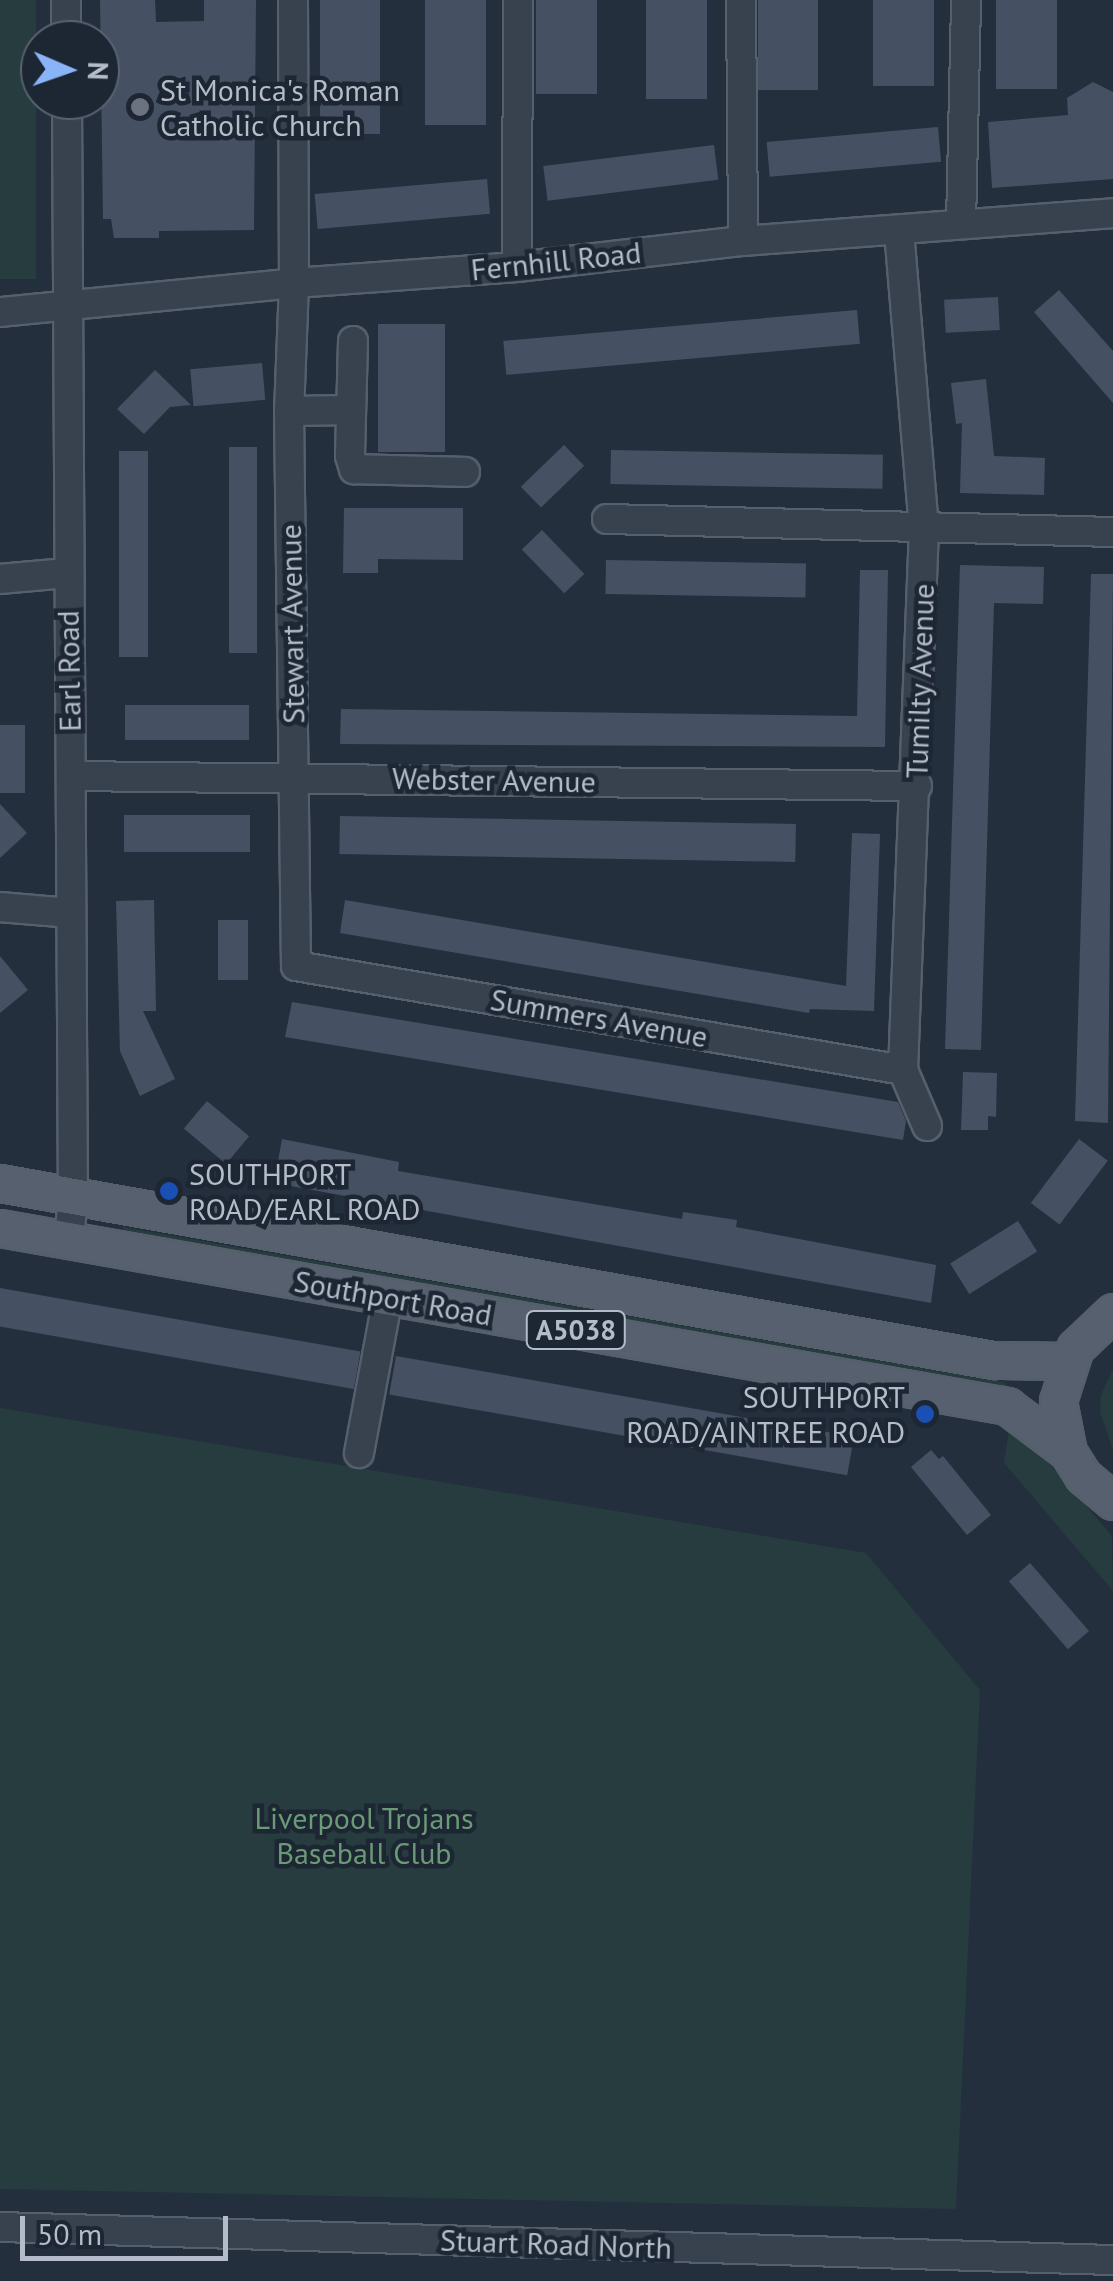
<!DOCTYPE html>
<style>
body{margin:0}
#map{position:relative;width:1113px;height:2281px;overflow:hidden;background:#242f3e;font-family:"PT Sans",sans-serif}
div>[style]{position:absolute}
.green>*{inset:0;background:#263c3f;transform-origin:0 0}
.building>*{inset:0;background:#455162;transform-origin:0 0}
.roads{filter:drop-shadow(2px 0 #565f6c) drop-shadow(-2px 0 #565f6c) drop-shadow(0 2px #565f6c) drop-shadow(0 -2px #565f6c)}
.minor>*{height:28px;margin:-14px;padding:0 14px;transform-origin:14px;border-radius:14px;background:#38414e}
.major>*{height:35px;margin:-17.5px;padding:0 17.5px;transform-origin:17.5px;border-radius:17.5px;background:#56606e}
.dots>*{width:28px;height:28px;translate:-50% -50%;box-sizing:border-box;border:5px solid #1d2633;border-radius:50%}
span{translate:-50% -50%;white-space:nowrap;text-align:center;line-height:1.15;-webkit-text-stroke:9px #1d2633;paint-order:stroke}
.shield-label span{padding:2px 8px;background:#1d2633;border:2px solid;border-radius:8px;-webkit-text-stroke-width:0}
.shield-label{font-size:28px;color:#b4bcc9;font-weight:700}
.poi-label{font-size:30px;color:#b4bcc9}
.left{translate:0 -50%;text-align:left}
.right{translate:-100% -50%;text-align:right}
.street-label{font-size:30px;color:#b4bcc9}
.park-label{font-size:30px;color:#6b9a76}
.north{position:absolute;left:20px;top:20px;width:100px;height:100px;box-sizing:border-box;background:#1d2633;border:2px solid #59626f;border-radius:50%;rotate:92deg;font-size:28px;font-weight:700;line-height:40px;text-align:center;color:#b4bcc9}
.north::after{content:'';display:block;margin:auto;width:35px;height:45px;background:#8ab4f8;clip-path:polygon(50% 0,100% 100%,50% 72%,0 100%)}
.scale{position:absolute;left:20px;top:2216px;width:208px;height:45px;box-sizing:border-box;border:5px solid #b4bcc9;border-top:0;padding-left:12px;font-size:30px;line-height:35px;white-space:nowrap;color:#b4bcc9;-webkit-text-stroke:8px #1d2633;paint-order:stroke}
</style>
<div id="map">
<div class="green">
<i style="left:0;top:0;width:36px;height:279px"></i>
<i style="left:123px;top:1227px;width:897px;height:12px;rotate:10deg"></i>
<i style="clip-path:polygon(1113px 1369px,1113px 1450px,1100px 1412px,1101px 1395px)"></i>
<i style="clip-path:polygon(0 1408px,866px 1553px,980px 1690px,956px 2209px,0 2189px)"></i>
<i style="clip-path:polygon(1009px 1430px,1034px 1445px,1112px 1536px,1113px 1591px,1004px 1463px)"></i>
</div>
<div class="building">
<i style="clip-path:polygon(100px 0,155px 0,156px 22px,204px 21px,204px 0,256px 0,254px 230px,159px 231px,159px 238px,114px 238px,111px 219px,103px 219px)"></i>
<i style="left:320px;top:0;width:60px;height:134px"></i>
<i style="left:425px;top:0;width:61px;height:125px"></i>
<i style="left:536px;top:0;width:61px;height:94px"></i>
<i style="left:646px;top:0;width:61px;height:99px"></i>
<i style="left:758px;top:0;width:60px;height:90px"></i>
<i style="left:873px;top:0;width:61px;height:86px"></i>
<i style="left:996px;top:0;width:61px;height:89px"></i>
<i style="clip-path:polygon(1093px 82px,1113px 92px,1113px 179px,992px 188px,988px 122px,1068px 115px,1067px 98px)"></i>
<i style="left:938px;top:127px;width:35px;height:172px;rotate:85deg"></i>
<i style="left:714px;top:145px;width:35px;height:172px;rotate:83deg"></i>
<i style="left:487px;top:179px;width:35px;height:173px;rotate:85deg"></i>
<i style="clip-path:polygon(1059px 290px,1113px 351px,1113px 403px,1034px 312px)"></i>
<i style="left:998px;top:297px;width:33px;height:54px;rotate:87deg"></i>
<i style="left:857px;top:310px;width:34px;height:355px;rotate:85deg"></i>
<i style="left:378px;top:324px;width:67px;height:128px"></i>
<i style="left:262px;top:363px;width:37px;height:72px;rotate:85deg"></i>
<i style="clip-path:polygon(155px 370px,191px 405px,170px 407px,144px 434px,117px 409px)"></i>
<i style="clip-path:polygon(986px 379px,994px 456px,1045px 458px,1044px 495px,960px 493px,962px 423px,956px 424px,951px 383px)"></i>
<i style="left:564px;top:445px;width:29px;height:60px;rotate:46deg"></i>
<i style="left:229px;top:447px;width:28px;height:206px"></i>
<i style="left:611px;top:450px;width:272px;height:34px;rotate:1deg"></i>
<i style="left:119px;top:451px;width:29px;height:206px"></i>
<i style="clip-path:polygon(344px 508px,463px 508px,463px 560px,378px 559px,378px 573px,343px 573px)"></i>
<i style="left:542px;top:530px;width:61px;height:28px;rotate:46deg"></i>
<i style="left:606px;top:560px;width:200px;height:34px;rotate:1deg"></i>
<i style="clip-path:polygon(960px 565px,1044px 567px,1043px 604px,994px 603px,981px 1050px,945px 1049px)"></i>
<i style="clip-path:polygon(860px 570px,888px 570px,885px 747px,340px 744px,341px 709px,857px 716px)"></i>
<i style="clip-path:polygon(1091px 574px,1113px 574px,1108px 1123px,1075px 1121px)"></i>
<i style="left:125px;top:705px;width:124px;height:35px"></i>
<i style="left:0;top:725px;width:25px;height:68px"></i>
<i style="clip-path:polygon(0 804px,27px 833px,0 858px)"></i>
<i style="left:124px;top:815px;width:126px;height:37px"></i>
<i style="left:340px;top:816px;width:456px;height:38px;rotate:1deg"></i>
<i style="clip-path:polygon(852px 833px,880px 834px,874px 1011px,810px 1009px,809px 1013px,340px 933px,345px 900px,846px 986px)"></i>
<i style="clip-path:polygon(154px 900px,156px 1011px,143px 1011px,175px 1079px,140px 1096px,120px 1051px,116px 901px)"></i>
<i style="left:218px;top:920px;width:30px;height:60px"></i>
<i style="clip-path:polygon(0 956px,28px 990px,0 1013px)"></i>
<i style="clip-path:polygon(292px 1002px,898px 1102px,906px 1121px,903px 1140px,285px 1037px)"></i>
<i style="clip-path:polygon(963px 1072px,997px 1073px,996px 1117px,988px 1116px,988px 1130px,961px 1130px)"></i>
<i style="left:207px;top:1101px;width:55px;height:36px;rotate:40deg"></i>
<i style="clip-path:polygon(282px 1139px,399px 1162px,398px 1171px,682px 1219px,683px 1212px,737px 1220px,736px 1227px,936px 1265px,931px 1303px,274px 1183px)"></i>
<i style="left:1079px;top:1139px;width:36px;height:80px;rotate:37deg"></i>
<i style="left:1018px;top:1221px;width:36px;height:80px;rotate:58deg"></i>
<i style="left:0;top:1288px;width:366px;height:38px;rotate:10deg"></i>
<i style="left:396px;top:1356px;width:465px;height:39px;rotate:10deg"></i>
<i style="clip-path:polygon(931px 1450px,939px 1459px,943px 1456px,991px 1515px,967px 1535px,911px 1467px)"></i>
<i style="left:1030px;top:1563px;width:90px;height:28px;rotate:49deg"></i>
</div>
<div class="roads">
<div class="minor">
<i style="left:66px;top:0;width:40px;rotate:90deg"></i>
<i style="left:293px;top:0;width:283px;rotate:89.8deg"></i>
<i style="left:294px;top:283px;width:128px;rotate:92.2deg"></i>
<i style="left:289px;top:411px;width:555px;rotate:89.28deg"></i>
<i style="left:296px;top:966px;width:616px;rotate:9.72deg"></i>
<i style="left:741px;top:0;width:241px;rotate:89.5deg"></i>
<i style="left:67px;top:100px;width:1096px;rotate:89.69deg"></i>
<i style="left:73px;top:1196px;width:45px;rotate:95.1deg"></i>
<i style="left:961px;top:224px;width:224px;rotate:-88.7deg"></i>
<i style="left:899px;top:231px;width:298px;rotate:85.2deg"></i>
<i style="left:924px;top:528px;width:542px;rotate:92.22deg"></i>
<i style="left:903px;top:1070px;width:61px;rotate:66.8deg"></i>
<i style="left:517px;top:267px;width:267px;rotate:-89.8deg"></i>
<i style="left:0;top:312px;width:295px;rotate:-5.6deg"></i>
<i style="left:294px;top:283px;width:224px;rotate:-4.1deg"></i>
<i style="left:517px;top:267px;width:227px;rotate:-6.6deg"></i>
<i style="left:743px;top:241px;width:371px;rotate:-4.3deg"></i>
<i style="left:353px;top:341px;width:115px;rotate:91.5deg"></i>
<i style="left:350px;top:456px;width:14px;rotate:73deg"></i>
<i style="left:354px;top:469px;width:111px;rotate:1.5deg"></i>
<i style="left:289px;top:411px;width:62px;rotate:-0.9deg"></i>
<i style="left:607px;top:519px;width:506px;rotate:1.47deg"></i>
<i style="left:0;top:579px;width:67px;rotate:-5.1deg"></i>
<i style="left:71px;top:776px;width:846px;rotate:0.68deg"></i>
<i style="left:0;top:907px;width:70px;rotate:4.9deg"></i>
<i style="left:359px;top:1453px;width:159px;rotate:-79.5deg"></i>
<i style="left:0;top:2227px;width:1113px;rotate:1.7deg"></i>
</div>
<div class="major">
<i style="left:0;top:1183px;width:1009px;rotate:10.11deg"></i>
<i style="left:993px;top:1360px;width:75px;rotate:0.8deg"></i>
<i style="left:0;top:1228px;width:1023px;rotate:10.02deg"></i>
<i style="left:1007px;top:1406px;width:76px;rotate:37deg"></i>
<i style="left:1113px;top:1312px;width:52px;rotate:136.5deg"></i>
<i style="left:1075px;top:1348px;width:56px;rotate:107.8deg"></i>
<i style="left:1058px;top:1401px;width:52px;rotate:78.9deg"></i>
<i style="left:1068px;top:1452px;width:28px;rotate:58deg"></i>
<i style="left:1083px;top:1476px;width:39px;rotate:40deg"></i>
</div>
</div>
<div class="dots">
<i style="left:140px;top:107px;background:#6b7280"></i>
<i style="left:169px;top:1191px;background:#1a4fb4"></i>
<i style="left:925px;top:1414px;background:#1a4fb4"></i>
</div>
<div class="shield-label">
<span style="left:576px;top:1330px">A5038</span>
</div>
<div class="poi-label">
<span class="left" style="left:160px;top:107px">St Monica's Roman<br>Catholic Church</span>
<span class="left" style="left:189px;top:1191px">SOUTHPORT<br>ROAD/EARL ROAD</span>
<span class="right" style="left:905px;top:1414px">SOUTHPORT<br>ROAD/AINTREE ROAD</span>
</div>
<div class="street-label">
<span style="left:556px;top:261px;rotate:-6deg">Fernhill Road</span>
<span style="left:292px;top:624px;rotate:-91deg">Stewart Avenue</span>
<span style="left:69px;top:671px;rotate:-91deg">Earl Road</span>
<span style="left:920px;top:681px;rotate:-88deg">Tumilty Avenue</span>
<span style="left:494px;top:780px;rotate:1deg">Webster Avenue</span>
<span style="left:599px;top:1018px;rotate:10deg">Summers Avenue</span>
<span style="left:393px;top:1298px;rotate:10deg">Southport Road</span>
<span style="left:556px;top:2244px;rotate:2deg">Stuart Road North</span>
</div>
<div class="park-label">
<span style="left:364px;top:1835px">Liverpool Trojans<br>Baseball Club</span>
</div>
<div class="north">N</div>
<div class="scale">50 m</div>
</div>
